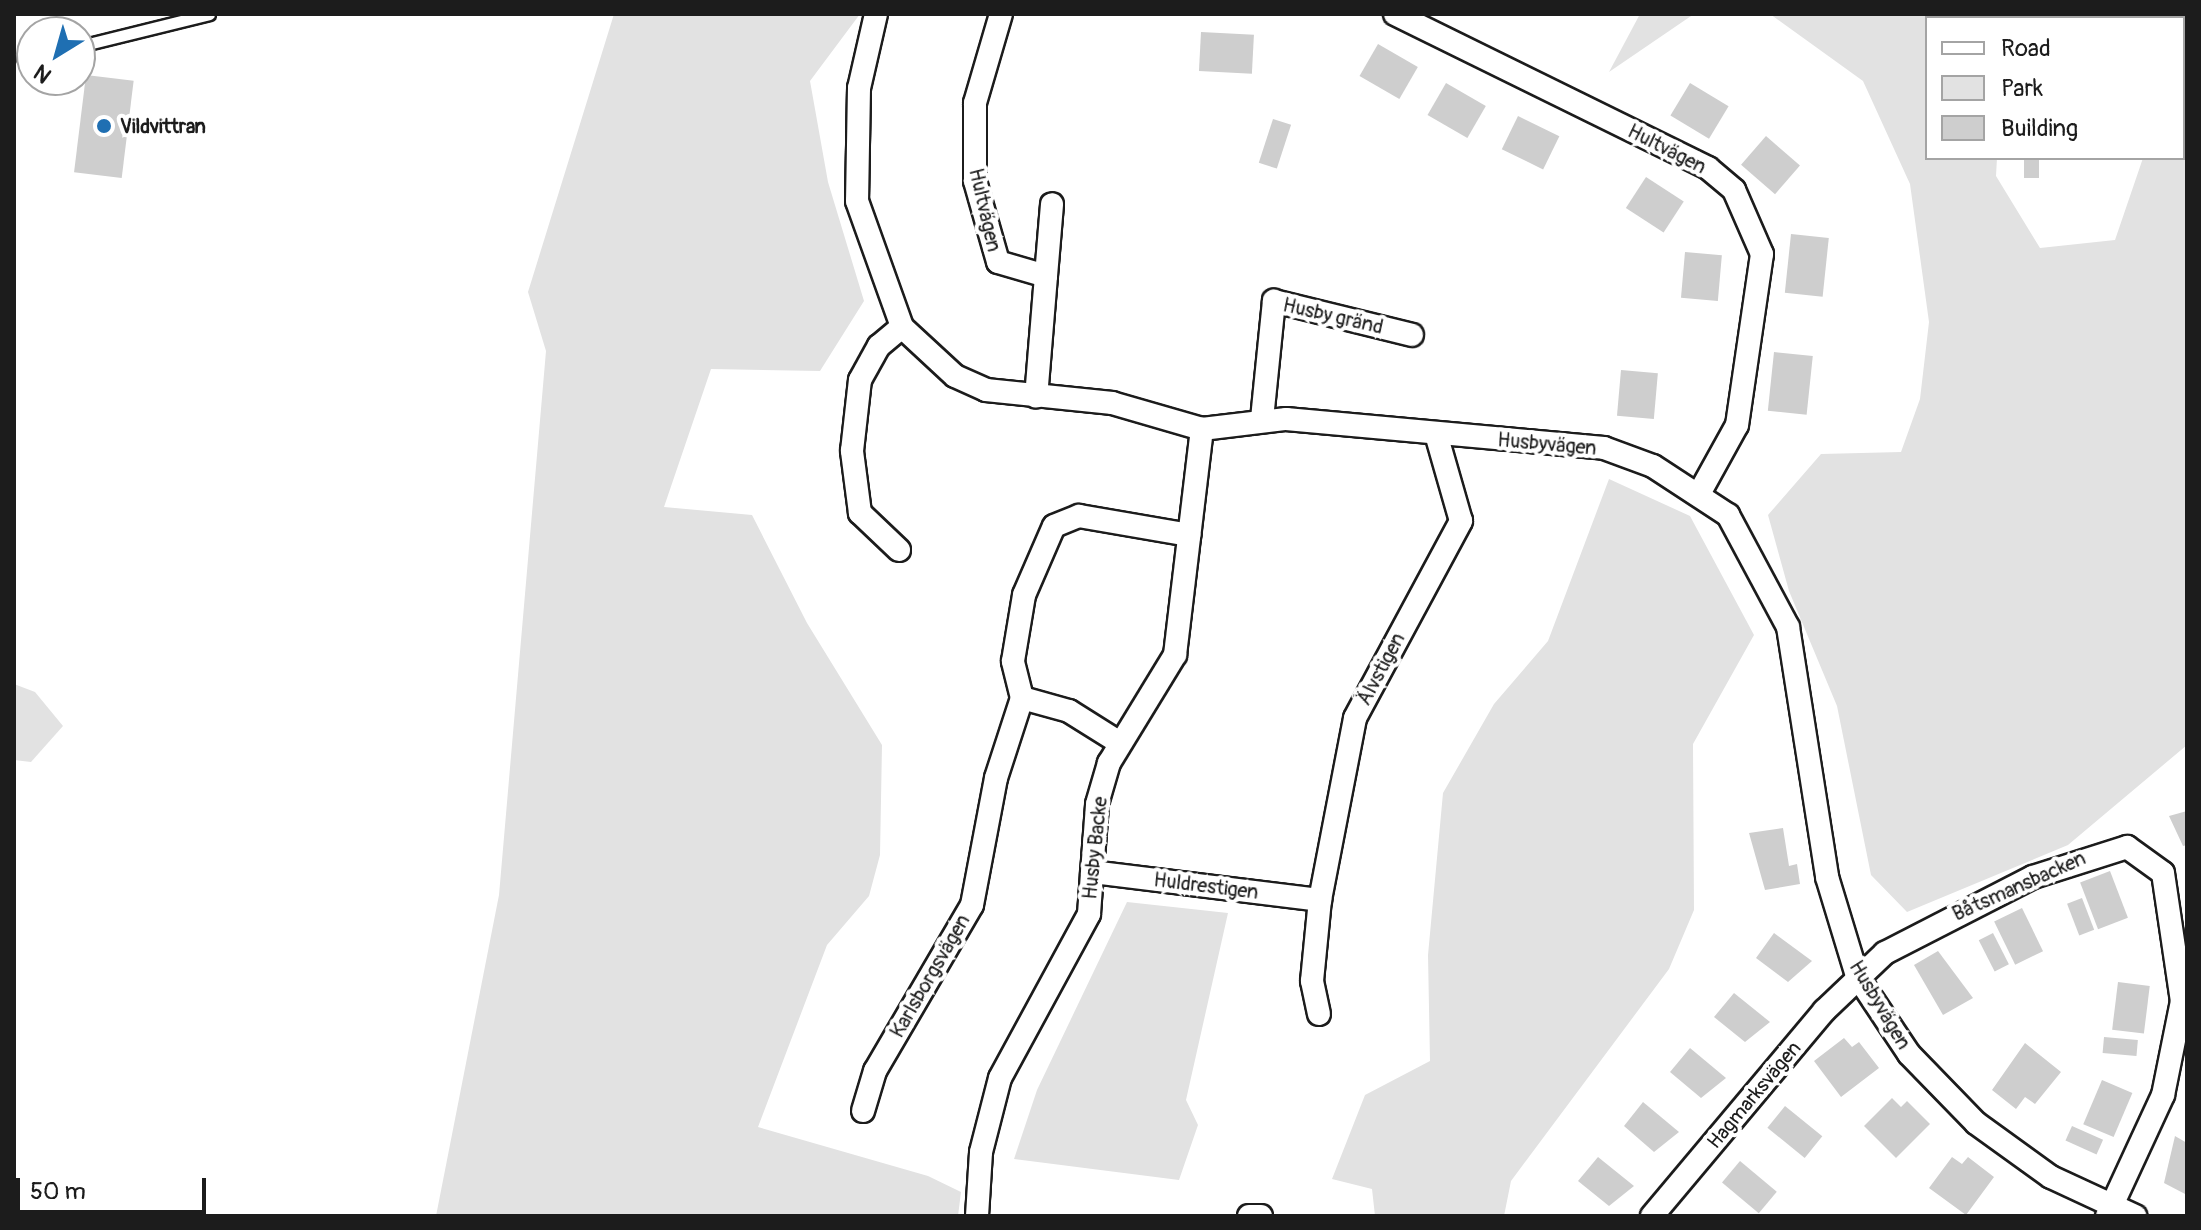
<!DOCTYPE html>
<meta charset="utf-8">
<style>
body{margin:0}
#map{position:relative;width:2201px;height:1230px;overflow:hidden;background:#fff;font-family:Pangolin,sans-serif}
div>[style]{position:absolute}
.green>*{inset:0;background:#e2e2e2}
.building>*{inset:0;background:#cecece;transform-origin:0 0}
.roads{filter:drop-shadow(2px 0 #1c1c1c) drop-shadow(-2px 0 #1c1c1c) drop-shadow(0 2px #1c1c1c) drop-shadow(0 -2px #1c1c1c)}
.lane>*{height:11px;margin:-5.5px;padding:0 5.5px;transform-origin:5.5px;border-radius:5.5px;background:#fff}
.street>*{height:22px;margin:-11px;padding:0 11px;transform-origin:11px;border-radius:11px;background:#fff}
.dots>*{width:22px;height:22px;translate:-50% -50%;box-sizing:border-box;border:4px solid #fff;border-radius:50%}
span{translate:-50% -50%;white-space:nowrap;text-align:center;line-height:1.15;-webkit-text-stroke:8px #fff;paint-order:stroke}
.poi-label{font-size:20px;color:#1c1c1c;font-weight:700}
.left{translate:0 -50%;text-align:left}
.street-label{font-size:20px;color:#1c1c1c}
.frame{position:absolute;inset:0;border:16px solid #1c1c1c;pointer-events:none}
.legend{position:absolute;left:1925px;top:16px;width:260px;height:144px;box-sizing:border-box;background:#fff;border:2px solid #a4a4a4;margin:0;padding:10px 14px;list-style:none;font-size:24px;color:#1c1c1c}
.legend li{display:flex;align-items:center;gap:16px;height:40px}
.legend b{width:40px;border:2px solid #a4a4a4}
.north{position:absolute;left:16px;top:16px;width:80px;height:80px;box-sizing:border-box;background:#fff;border:2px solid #a4a4a4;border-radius:50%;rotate:217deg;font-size:22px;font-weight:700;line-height:32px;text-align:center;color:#1c1c1c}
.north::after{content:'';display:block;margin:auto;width:28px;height:36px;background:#1f6fb2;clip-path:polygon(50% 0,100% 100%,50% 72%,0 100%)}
.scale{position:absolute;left:16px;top:1178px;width:190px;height:36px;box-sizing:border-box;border:4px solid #1c1c1c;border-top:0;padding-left:10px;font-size:24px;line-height:28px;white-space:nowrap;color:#1c1c1c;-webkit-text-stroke:6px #fff;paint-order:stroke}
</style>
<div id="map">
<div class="green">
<i style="clip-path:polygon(614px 14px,860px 14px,810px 81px,828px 182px,864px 301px,820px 371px,711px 369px,664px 507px,752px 515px,807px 623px,882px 745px,880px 855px,869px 896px,827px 945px,758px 1127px,928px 1176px,961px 1192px,958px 1216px,436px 1216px,499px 895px,546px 351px,528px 292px)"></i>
<i style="clip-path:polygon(1640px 14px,1694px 14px,1609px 72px)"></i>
<i style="clip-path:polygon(1770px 14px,2006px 14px,1927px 18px,1927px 158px,1997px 158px,1996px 176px,2040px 248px,2115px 240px,2143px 158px,2183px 158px,2183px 18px,2177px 18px,2187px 14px,2187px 745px,2068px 845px,1907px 912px,1871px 875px,1837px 706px,1789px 591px,1768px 515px,1821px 454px,1901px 452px,1920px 399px,1929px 322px,1910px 184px,1863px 81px)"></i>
<i style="clip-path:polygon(1609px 479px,1690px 516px,1754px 635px,1693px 744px,1694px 910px,1669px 969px,1511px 1181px,1504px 1216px,1375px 1216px,1372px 1189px,1332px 1179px,1365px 1095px,1430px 1061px,1428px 955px,1443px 793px,1494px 704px,1548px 641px)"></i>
<i style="clip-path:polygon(14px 684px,35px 692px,63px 726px,31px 762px,14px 760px)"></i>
<i style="clip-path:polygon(1127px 902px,1228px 913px,1186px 1100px,1198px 1125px,1179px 1180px,1014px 1159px,1037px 1090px)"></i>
</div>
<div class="building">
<i style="left:1201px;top:32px;width:53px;height:39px;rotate:3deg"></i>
<i style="left:1378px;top:44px;width:46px;height:37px;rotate:30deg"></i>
<i style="left:86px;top:75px;width:48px;height:98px;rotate:7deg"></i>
<i style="left:1446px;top:83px;width:46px;height:37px;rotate:30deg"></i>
<i style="left:1690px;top:83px;width:45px;height:38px;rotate:31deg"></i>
<i style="left:1518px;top:116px;width:46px;height:37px;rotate:26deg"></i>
<i style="left:1273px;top:119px;width:19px;height:46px;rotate:18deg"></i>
<i style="left:1766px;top:136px;width:45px;height:38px;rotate:41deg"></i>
<i style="left:2024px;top:158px;width:15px;height:20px"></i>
<i style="left:1646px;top:177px;width:45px;height:37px;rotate:33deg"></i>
<i style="left:1791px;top:234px;width:38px;height:59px;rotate:6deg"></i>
<i style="left:1685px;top:252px;width:37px;height:46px;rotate:5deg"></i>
<i style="left:1774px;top:352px;width:39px;height:59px;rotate:6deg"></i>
<i style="left:1621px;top:370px;width:37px;height:46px;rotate:5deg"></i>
<i style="clip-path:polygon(2187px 811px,2187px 845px,2183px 846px,2169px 816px)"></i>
<i style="clip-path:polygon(1783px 828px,1789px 866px,1797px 864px,1800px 884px,1765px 890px,1749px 833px)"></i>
<i style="left:2110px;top:871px;width:50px;height:32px;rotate:69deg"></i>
<i style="left:2082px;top:898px;width:34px;height:16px;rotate:69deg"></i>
<i style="left:2022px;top:908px;width:48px;height:31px;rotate:64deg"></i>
<i style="clip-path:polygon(1774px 933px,1812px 961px,1788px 982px,1756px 958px)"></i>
<i style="left:1993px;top:933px;width:35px;height:16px;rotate:63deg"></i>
<i style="clip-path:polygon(1938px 951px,1973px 998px,1943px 1015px,1914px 965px)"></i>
<i style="left:2118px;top:982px;width:32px;height:48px;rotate:7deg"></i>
<i style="clip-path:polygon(1734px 993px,1770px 1022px,1745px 1042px,1714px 1017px)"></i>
<i style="left:2104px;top:1037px;width:34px;height:16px;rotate:5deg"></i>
<i style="clip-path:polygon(1844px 1038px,1852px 1047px,1859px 1042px,1879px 1068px,1841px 1097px,1814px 1061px)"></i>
<i style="clip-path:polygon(2025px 1043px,2061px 1072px,2035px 1104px,2025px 1097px,2016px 1109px,1992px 1090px)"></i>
<i style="clip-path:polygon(1690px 1048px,1726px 1078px,1701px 1098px,1670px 1072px)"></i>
<i style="left:2102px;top:1080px;width:33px;height:48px;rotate:23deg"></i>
<i style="clip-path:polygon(1892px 1098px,1901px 1107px,1907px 1101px,1930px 1124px,1896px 1158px,1864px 1126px)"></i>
<i style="clip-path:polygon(1643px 1102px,1679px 1132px,1654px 1152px,1624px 1126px)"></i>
<i style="left:1785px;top:1106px;width:48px;height:28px;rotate:39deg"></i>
<i style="left:2072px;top:1126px;width:34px;height:16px;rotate:24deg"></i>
<i style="clip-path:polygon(2175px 1136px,2187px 1143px,2187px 1195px,2164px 1183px)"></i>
<i style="clip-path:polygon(1598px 1157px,1634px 1186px,1609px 1206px,1578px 1181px)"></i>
<i style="clip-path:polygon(1952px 1157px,1962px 1164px,1968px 1157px,1994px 1177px,1966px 1215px,1929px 1188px)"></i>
<i style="left:1740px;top:1161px;width:48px;height:28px;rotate:40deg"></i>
</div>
<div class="roads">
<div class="lane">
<i style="left:80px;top:46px;width:133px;rotate:-13.9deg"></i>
<i style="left:23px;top:58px;width:9px;rotate:-13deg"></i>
</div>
<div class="street">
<i style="left:876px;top:14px;width:76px;rotate:102.9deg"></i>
<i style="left:859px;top:88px;width:113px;rotate:91deg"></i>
<i style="left:857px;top:201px;width:134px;rotate:70.3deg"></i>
<i style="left:902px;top:327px;width:72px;rotate:42.8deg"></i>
<i style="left:955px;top:376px;width:34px;rotate:24deg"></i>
<i style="left:986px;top:390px;width:127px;rotate:5.9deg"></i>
<i style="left:1112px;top:403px;width:94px;rotate:16.1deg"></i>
<i style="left:1202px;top:429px;width:85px;rotate:-6.8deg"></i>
<i style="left:1286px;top:419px;width:319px;rotate:5.2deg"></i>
<i style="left:1604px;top:448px;width:52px;rotate:20.2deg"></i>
<i style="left:1653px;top:466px;width:90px;rotate:33.2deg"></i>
<i style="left:1728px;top:515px;width:127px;rotate:61.8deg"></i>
<i style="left:1788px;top:627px;width:253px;rotate:81.1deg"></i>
<i style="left:1827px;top:877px;width:103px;rotate:73.1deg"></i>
<i style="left:1857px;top:976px;width:94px;rotate:56.3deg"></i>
<i style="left:1909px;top:1054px;width:96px;rotate:45.8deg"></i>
<i style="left:1976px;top:1123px;width:92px;rotate:35.8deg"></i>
<i style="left:2051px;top:1177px;width:93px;rotate:24.9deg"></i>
<i style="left:1001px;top:14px;width:93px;rotate:106.3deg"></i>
<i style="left:975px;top:103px;width:78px;rotate:90deg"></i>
<i style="left:975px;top:181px;width:84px;rotate:74.1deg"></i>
<i style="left:998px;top:262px;width:50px;rotate:16.3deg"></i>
<i style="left:1046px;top:276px;width:121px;rotate:94.7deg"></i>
<i style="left:1395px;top:14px;width:349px;rotate:26.2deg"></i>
<i style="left:1708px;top:168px;width:34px;rotate:40deg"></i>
<i style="left:1734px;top:190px;width:70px;rotate:66.4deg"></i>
<i style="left:1762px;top:254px;width:173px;rotate:98.3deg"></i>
<i style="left:1737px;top:425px;width:77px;rotate:118.9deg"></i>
<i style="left:1046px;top:276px;width:72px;rotate:-85.2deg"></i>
<i style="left:1262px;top:419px;width:119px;rotate:-84.2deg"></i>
<i style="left:1274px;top:301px;width:142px;rotate:13.8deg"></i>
<i style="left:899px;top:550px;width:54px;rotate:-136.5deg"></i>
<i style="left:860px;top:513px;width:63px;rotate:-97.4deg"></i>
<i style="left:852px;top:451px;width:71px;rotate:-83.6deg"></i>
<i style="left:860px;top:380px;width:39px;rotate:-61deg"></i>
<i style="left:879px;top:346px;width:30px;rotate:-40deg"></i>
<i style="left:1120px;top:743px;width:60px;rotate:-147.9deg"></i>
<i style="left:1069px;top:711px;width:49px;rotate:-164.5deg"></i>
<i style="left:1022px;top:698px;width:38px;rotate:-104deg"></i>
<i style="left:1013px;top:661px;width:67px;rotate:-80.5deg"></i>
<i style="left:1024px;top:595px;width:75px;rotate:-66.5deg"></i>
<i style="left:1054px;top:526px;width:27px;rotate:-22deg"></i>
<i style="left:1079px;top:516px;width:112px;rotate:9.8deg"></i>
<i style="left:1092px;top:872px;width:230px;rotate:7deg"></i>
<i style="left:1319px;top:1014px;width:34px;rotate:-102deg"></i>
<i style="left:1312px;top:981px;width:81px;rotate:-84.4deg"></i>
<i style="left:1320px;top:900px;width:185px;rotate:-79.1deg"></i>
<i style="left:1355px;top:718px;width:224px;rotate:-61.7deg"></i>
<i style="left:1461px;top:521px;width:91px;rotate:-106deg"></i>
<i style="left:863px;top:1111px;width:42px;rotate:-73.3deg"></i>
<i style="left:875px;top:1071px;width:192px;rotate:-59.7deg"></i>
<i style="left:972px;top:905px;width:129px;rotate:-79.3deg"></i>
<i style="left:996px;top:778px;width:84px;rotate:-72deg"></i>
<i style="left:977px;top:1216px;width:64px;rotate:-86.4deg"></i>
<i style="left:981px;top:1152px;width:76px;rotate:-75.6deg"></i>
<i style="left:1000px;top:1078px;width:187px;rotate:-61.5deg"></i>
<i style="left:1089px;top:914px;width:110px;rotate:-85.8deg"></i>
<i style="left:1097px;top:804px;width:43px;rotate:-73.7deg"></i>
<i style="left:1109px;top:763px;width:127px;rotate:-58.6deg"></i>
<i style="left:1175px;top:655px;width:228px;rotate:-83.2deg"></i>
<i style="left:1249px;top:1216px;width:12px"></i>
<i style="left:1652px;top:1216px;width:268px;rotate:-50deg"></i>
<i style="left:1824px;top:1011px;width:84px;rotate:-43.6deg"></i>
<i style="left:1885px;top:953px;width:166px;rotate:-27.2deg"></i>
<i style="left:2033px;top:877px;width:99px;rotate:-17.7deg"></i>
<i style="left:2127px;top:847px;width:44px;rotate:35.8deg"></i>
<i style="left:2163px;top:873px;width:129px;rotate:81.6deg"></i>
<i style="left:2182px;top:1001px;width:96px;rotate:101.4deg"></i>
<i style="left:2163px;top:1095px;width:133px;rotate:114.8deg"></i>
</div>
</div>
<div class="dots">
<i style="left:104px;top:126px;background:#1f6fb2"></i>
</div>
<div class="poi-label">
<span class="left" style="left:120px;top:126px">Vildvittran</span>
</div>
<div class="street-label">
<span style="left:1667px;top:149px;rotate:27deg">Hultvägen</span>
<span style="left:985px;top:210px;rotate:77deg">Hultvägen</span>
<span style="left:1333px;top:316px;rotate:13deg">Husby gränd</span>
<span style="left:1547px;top:444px;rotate:5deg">Husbyvägen</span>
<span style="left:1381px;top:669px;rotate:-62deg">Älvstigen</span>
<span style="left:1095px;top:848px;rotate:-84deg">Husby Backe</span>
<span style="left:1206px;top:886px;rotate:7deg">Huldrestigen</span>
<span style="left:2019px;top:886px;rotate:-24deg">Båtsmansbacken</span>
<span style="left:930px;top:976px;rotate:-60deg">Karlsborgsvägen</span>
<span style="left:1880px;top:1005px;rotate:59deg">Husbyvägen</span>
<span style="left:1754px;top:1095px;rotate:-50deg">Hagmarksvägen</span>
</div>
<div class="frame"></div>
<ul class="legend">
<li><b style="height:10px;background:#fff"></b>Road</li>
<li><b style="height:22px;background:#e2e2e2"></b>Park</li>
<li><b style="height:22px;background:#cecece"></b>Building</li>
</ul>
<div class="north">N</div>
<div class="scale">50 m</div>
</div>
